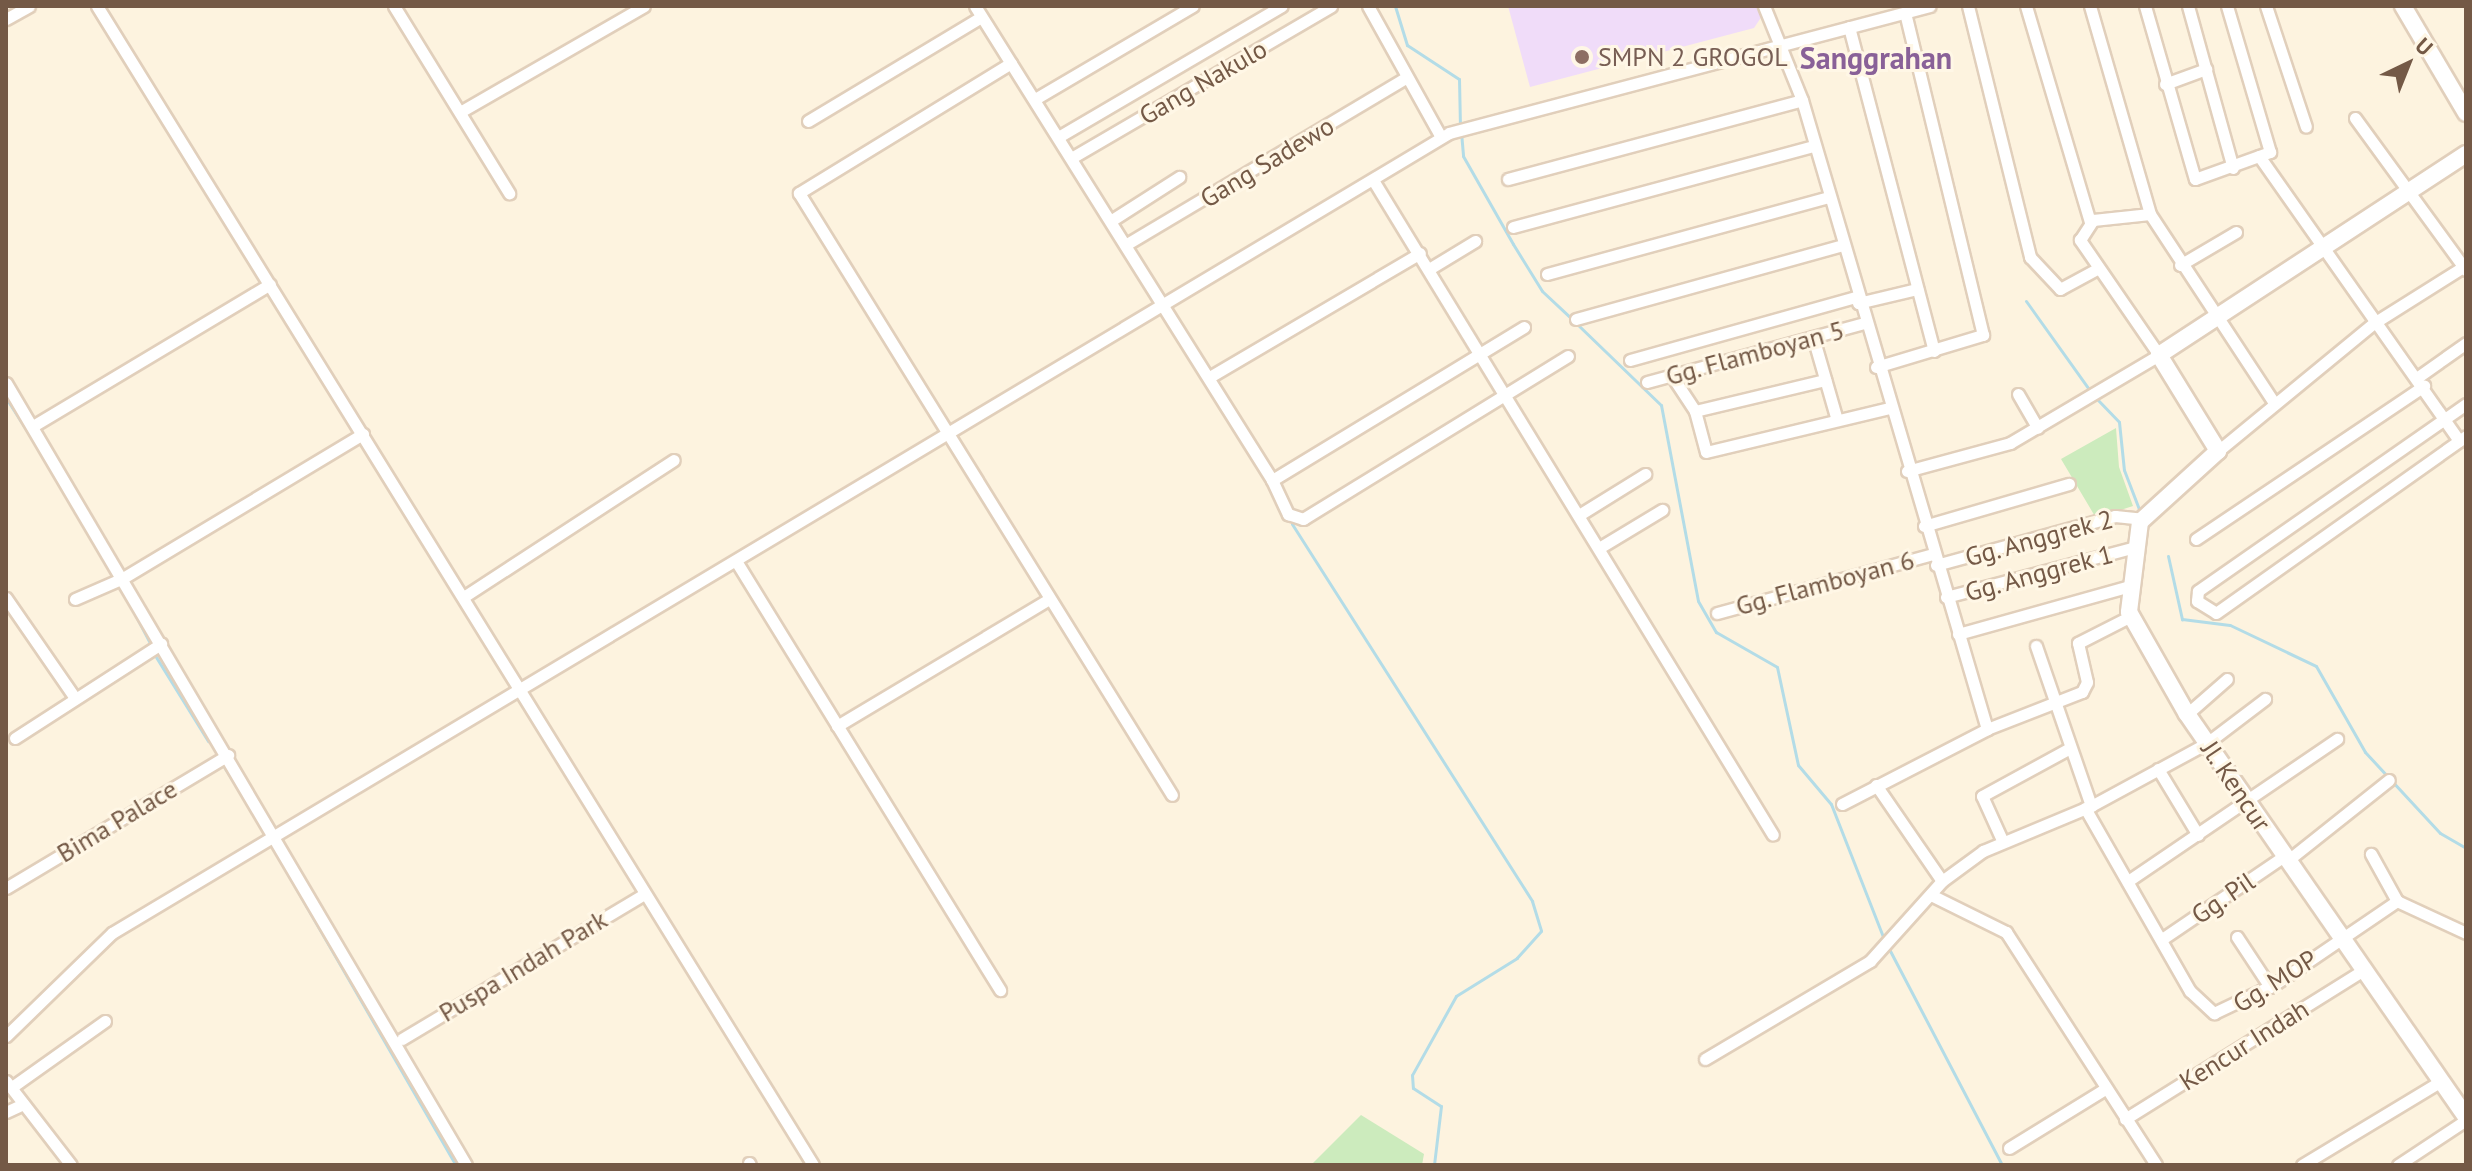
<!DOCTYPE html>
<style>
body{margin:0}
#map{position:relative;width:2472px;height:1171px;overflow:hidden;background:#fdf3df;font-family:"PT Sans",sans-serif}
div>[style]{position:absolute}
.education>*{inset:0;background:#f0dcf9}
.green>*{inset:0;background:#ccebbd}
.stream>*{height:3px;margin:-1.5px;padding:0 1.5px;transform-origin:1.5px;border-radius:1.5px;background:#b3dce7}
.roads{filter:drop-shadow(2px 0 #e1cfbb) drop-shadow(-2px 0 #e1cfbb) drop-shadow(0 2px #e1cfbb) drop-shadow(0 -2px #e1cfbb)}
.street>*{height:11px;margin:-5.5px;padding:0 5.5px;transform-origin:5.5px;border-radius:5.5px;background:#fff}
.secondary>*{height:16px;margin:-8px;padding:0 8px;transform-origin:8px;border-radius:8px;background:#fff}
.dots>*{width:22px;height:22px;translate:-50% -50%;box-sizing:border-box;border:4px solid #fff7e6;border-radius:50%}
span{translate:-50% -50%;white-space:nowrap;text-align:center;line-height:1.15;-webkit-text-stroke:6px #fff7e6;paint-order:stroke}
.education-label{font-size:26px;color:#785e54}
.left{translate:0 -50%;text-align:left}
.street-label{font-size:26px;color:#745946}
.quarter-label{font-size:30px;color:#896198;font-weight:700}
.frame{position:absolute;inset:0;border:8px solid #745946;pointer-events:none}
.north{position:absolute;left:2368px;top:24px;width:80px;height:80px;-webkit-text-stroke:6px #fff7e6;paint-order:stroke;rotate:43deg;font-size:22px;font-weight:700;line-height:32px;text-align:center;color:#745946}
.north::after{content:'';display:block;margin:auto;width:28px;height:36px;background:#745946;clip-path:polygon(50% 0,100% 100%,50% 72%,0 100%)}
</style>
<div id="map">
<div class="education">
<i style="clip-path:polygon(1508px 6px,1757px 6px,1762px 16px,1754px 28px,1530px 87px)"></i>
</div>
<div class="green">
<i style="clip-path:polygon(2116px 428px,2119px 467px,2133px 506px,2096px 518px,2061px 459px)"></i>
<i style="clip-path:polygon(1361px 1115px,1424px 1154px,1422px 1165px,1311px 1165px)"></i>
</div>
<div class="stream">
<i style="left:1395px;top:6px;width:41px;rotate:72.9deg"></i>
<i style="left:1407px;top:45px;width:62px;rotate:33.2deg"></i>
<i style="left:1459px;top:79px;width:46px;rotate:88.8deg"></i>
<i style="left:1461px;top:132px;width:24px;rotate:85deg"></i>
<i style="left:1463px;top:156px;width:101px;rotate:60.4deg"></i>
<i style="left:1513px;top:244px;width:55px;rotate:58.3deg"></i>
<i style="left:1542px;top:291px;width:40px;rotate:43deg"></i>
<i style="left:2026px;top:301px;width:112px;rotate:54.5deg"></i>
<i style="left:1577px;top:324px;width:117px;rotate:44deg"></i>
<i style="left:1661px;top:405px;width:199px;rotate:79.3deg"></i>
<i style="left:1698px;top:601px;width:36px;rotate:60deg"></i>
<i style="left:1716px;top:632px;width:70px;rotate:29.8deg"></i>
<i style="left:1777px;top:667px;width:100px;rotate:77.9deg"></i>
<i style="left:1798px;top:765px;width:51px;rotate:49.8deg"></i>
<i style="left:1831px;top:804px;width:145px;rotate:68.6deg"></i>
<i style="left:6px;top:398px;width:56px;rotate:57.4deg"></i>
<i style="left:2096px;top:398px;width:33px;rotate:46deg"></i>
<i style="left:2119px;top:422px;width:48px;rotate:84.1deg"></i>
<i style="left:2124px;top:470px;width:42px;rotate:69deg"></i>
<i style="left:1292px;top:524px;width:447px;rotate:57.5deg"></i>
<i style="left:1532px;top:901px;width:31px;rotate:73deg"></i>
<i style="left:1541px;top:931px;width:36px;rotate:132deg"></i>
<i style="left:1517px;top:958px;width:72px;rotate:148.1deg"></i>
<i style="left:1456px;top:996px;width:90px;rotate:119.1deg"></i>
<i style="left:1412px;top:1075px;width:13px;rotate:86deg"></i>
<i style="left:1413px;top:1088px;width:33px;rotate:33deg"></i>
<i style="left:1441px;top:1106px;width:59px;rotate:96.8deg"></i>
<i style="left:2168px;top:556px;width:65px;rotate:77.5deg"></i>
<i style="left:2182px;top:619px;width:48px;rotate:7.1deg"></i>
<i style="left:2230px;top:625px;width:95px;rotate:25.5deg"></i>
<i style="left:2316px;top:666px;width:99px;rotate:60.3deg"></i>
<i style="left:2365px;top:752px;width:110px;rotate:47.2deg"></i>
<i style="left:2440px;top:833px;width:30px;rotate:30deg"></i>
<i style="left:128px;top:601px;width:47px;rotate:62.4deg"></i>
<i style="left:156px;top:657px;width:99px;rotate:58.2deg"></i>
<i style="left:223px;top:765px;width:57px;rotate:58deg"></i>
<i style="left:271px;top:845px;width:370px;rotate:60deg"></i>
<i style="left:1887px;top:945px;width:248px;rotate:62.4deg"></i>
</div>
<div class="roads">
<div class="street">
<i style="left:97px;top:6px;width:1362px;rotate:58.29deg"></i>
<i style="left:394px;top:6px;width:220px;rotate:58.4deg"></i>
<i style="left:975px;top:6px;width:559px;rotate:57.93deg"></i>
<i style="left:1368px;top:6px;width:150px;rotate:60.9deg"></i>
<i style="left:1764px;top:6px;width:101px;rotate:68deg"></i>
<i style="left:1802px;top:100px;width:656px;rotate:73.61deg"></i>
<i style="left:1968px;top:6px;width:259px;rotate:76.1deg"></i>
<i style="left:2030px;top:257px;width:44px;rotate:46.8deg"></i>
<i style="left:2060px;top:289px;width:42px;rotate:-28.4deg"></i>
<i style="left:2026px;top:6px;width:225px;rotate:73.5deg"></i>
<i style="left:2090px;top:6px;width:216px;rotate:73.9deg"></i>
<i style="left:2150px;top:214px;width:227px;rotate:56.7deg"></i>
<i style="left:2145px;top:6px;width:180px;rotate:73.9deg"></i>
<i style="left:2195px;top:179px;width:80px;rotate:-19.8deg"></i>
<i style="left:2270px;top:152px;width:152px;rotate:-106.4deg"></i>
<i style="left:2188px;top:6px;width:168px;rotate:74.5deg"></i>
<i style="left:2266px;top:6px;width:127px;rotate:71.7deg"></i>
<i style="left:6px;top:19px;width:26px;rotate:-29deg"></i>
<i style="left:1849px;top:27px;width:335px;rotate:75.3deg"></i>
<i style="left:1011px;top:63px;width:249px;rotate:148.5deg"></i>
<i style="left:799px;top:193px;width:708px;rotate:58.22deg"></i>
<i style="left:2165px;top:84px;width:44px;rotate:-20.1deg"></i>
<i style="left:1035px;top:99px;width:183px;rotate:-30.5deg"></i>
<i style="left:460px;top:112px;width:212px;rotate:-29.9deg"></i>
<i style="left:2355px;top:118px;width:188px;rotate:53.9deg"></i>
<i style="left:808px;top:121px;width:202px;rotate:-31deg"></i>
<i style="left:1060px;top:136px;width:257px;rotate:-30.4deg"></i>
<i style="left:2259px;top:156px;width:348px;rotate:54.9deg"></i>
<i style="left:1073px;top:157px;width:299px;rotate:-30.3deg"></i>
<i style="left:1508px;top:179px;width:304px;rotate:-15deg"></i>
<i style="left:1373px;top:180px;width:767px;rotate:58.59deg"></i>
<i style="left:1112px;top:220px;width:80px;rotate:-32.7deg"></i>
<i style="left:1513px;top:227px;width:312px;rotate:-15.1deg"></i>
<i style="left:1127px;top:244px;width:325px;rotate:-30.8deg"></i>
<i style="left:2180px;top:265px;width:65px;rotate:-30.5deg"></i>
<i style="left:1429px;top:269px;width:54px;rotate:-31.3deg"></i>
<i style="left:1547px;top:274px;width:292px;rotate:-15.3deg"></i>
<i style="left:1858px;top:303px;width:61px;rotate:-13.3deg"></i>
<i style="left:1576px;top:319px;width:276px;rotate:-15.5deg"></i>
<i style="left:1524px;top:327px;width:295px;rotate:148.7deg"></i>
<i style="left:1272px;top:480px;width:38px;rotate:65deg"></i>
<i style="left:1288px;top:514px;width:16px;rotate:18deg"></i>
<i style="left:1303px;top:519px;width:311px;rotate:-31.6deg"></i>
<i style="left:1813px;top:337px;width:86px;rotate:73.9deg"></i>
<i style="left:1630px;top:360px;width:235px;rotate:-15.6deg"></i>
<i style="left:1876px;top:367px;width:112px;rotate:-16.7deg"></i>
<i style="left:1983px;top:335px;width:331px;rotate:-103.6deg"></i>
<i style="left:1213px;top:375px;width:240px;rotate:-30.5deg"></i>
<i style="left:1672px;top:376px;width:42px;rotate:56.7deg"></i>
<i style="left:1695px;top:411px;width:42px;rotate:75deg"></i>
<i style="left:1706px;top:452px;width:188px;rotate:-13.5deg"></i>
<i style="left:2418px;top:377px;width:59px;rotate:-35.3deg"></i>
<i style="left:1647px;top:382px;width:225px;rotate:-15.2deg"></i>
<i style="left:6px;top:383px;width:907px;rotate:59.53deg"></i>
<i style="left:2018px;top:394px;width:39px;rotate:60deg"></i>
<i style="left:2466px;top:404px;width:327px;rotate:145.1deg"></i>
<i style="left:2198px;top:591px;width:10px;rotate:96deg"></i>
<i style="left:2197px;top:601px;width:22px;rotate:32deg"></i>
<i style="left:2216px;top:613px;width:306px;rotate:-35.3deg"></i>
<i style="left:1695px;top:411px;width:134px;rotate:-13.4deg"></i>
<i style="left:33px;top:426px;width:276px;rotate:-30.9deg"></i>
<i style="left:2218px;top:451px;width:202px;rotate:-39.4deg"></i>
<i style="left:2374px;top:323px;width:105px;rotate:-32.2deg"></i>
<i style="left:1907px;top:471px;width:107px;rotate:-15.2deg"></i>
<i style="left:2010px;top:443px;width:173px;rotate:-30.6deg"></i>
<i style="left:2159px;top:355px;width:140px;rotate:-124.5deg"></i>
<i style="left:2080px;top:240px;width:24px;rotate:-57deg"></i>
<i style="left:2093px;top:220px;width:57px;rotate:-6deg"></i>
<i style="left:1579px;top:515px;width:78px;rotate:-31.8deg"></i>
<i style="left:1924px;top:526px;width:151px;rotate:-16.2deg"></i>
<i style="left:2196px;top:539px;width:275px;rotate:-33.9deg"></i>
<i style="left:1599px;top:548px;width:74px;rotate:-31.1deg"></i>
<i style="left:736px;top:561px;width:504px;rotate:58.39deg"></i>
<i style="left:1936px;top:565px;width:186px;rotate:-15.3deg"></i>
<i style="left:2115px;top:516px;width:27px;rotate:6deg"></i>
<i style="left:465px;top:596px;width:249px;rotate:-33.1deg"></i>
<i style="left:1946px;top:597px;width:192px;rotate:-14.8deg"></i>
<i style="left:6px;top:598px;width:121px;rotate:55.4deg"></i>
<i style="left:75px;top:599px;width:52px;rotate:-23.6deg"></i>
<i style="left:123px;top:578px;width:280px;rotate:-31deg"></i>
<i style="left:1717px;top:613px;width:224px;rotate:-15.3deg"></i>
<i style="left:1958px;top:634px;width:179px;rotate:-15.6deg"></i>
<i style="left:2036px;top:646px;width:169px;rotate:71deg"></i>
<i style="left:2187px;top:714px;width:53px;rotate:-41.2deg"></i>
<i style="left:837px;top:726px;width:247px;rotate:-30.9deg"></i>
<i style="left:15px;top:738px;width:174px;rotate:-32.8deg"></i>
<i style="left:2158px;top:769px;width:77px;rotate:58.8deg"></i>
<i style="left:1876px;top:785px;width:116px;rotate:55.5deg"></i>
<i style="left:1842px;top:804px;width:163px;rotate:-27.3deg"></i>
<i style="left:1987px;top:729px;width:102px;rotate:-21.3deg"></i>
<i style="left:2082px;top:692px;width:11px;rotate:-63deg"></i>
<i style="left:2087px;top:682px;width:40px;rotate:-103deg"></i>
<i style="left:2078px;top:643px;width:57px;rotate:-27deg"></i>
<i style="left:2085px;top:808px;width:211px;rotate:60.2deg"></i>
<i style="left:2190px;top:991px;width:33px;rotate:43deg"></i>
<i style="left:2214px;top:1013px;width:68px;rotate:-25.4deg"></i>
<i style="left:2275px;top:984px;width:148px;rotate:-34.2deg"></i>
<i style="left:2397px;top:901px;width:54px;rotate:-119deg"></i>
<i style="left:2002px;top:840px;width:48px;rotate:-114.4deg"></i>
<i style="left:1982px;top:796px;width:100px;rotate:-28.6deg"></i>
<i style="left:2287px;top:861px;width:130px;rotate:-38.5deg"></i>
<i style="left:2128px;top:881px;width:253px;rotate:-34.2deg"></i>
<i style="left:6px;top:888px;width:259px;rotate:-30.9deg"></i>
<i style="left:1931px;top:895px;width:84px;rotate:26.3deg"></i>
<i style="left:2006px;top:932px;width:277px;rotate:57.2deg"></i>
<i style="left:2397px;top:901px;width:76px;rotate:24.9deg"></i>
<i style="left:2237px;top:937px;width:60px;rotate:56.6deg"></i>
<i style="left:2162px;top:939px;width:148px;rotate:-34.2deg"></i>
<i style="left:6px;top:1036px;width:148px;rotate:-44.2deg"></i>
<i style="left:112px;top:933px;width:1558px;rotate:-30.89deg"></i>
<i style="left:1449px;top:133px;width:497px;rotate:-14.8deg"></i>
<i style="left:402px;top:1039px;width:282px;rotate:-30.9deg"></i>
<i style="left:1705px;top:1059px;width:192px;rotate:-30.7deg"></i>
<i style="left:1870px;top:961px;width:108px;rotate:-48deg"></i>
<i style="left:1942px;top:881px;width:51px;rotate:-36.2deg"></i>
<i style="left:1983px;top:851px;width:117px;rotate:-22.6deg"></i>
<i style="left:2091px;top:806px;width:132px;rotate:-28.5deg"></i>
<i style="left:2207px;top:743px;width:73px;rotate:-37.2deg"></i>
<i style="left:6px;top:1081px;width:106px;rotate:52.3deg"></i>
<i style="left:12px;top:1087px;width:114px;rotate:-35.4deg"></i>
<i style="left:6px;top:1112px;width:19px;rotate:-25deg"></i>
<i style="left:2125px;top:1119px;width:281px;rotate:-32deg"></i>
<i style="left:2009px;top:1148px;width:113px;rotate:-31.6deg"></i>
<i style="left:749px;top:1163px;width:2px;rotate:63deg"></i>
<i style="left:2302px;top:1165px;width:162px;rotate:-31.1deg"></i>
<i style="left:2398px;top:1165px;width:82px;rotate:-33.5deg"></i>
</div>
<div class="secondary">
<i style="left:2403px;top:6px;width:124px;rotate:59.5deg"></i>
<i style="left:2466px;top:154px;width:367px;rotate:146.8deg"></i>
<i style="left:2159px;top:355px;width:113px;rotate:58.4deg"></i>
<i style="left:2218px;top:451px;width:105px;rotate:137.7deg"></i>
<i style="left:2140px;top:522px;width:91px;rotate:97deg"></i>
<i style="left:2129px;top:612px;width:117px;rotate:60.4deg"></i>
<i style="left:2187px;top:714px;width:490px;rotate:55.3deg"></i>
</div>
</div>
<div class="dots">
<i style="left:1582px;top:57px;background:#8d6e63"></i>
</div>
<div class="education-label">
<span class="left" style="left:1598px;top:57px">SMPN 2 GROGOL</span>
</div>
<div class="street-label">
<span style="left:1203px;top:82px;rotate:-30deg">Gang Nakulo</span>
<span style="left:1267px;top:162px;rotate:-31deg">Gang Sadewo</span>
<span style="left:1755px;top:353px;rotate:-15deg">Gg. Flamboyan 5</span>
<span style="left:2039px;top:538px;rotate:-15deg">Gg. Anggrek 2</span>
<span style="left:2039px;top:573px;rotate:-15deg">Gg. Anggrek 1</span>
<span style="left:1825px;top:583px;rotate:-15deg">Gg. Flamboyan 6</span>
<span style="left:2236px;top:786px;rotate:56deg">Jl. Kencur</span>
<span style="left:117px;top:821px;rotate:-31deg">Bima Palace</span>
<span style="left:2223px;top:898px;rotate:-34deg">Gg. Pil</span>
<span style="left:523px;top:966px;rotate:-31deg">Puspa Indah Park</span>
<span style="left:2275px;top:981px;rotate:-32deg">Gg. MOP</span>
<span style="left:2244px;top:1045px;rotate:-32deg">Kencur Indah</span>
</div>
<div class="quarter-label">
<span style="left:1876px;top:58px">Sanggrahan</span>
</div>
<div class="frame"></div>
<div class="north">U</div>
</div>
